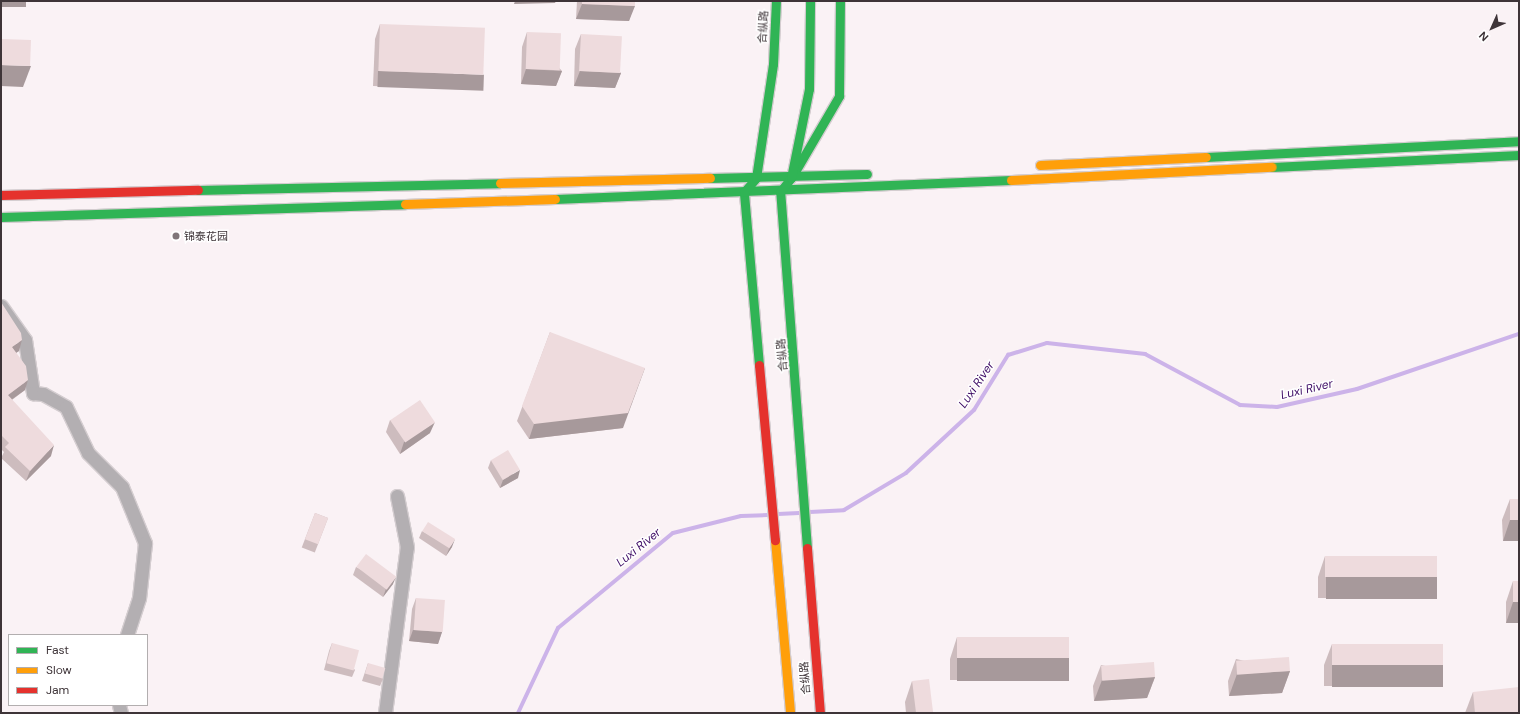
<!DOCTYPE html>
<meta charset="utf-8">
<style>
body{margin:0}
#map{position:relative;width:1520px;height:714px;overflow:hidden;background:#faf2f5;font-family:"DM Sans","Noto Sans SC",sans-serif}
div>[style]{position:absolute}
.stream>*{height:4px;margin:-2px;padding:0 2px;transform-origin:2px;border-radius:2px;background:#ccb3e9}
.roads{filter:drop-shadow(1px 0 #d4cdd0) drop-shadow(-1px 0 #d4cdd0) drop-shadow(0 1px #d4cdd0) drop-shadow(0 -1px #d4cdd0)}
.street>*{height:13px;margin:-6.5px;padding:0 6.5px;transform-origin:6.5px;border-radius:6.5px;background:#b3afb2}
.fast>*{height:9px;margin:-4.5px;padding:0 4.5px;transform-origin:4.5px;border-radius:4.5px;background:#30b455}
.slow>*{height:9px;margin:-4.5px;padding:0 4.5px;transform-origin:4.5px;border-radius:4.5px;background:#ff9f0a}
.jam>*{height:9px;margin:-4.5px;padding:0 4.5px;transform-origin:4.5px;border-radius:4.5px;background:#e5322d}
.wall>*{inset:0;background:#cdbcbe;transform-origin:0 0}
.shaded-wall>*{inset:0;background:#a7999b;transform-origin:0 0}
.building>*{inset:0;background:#eedbdd;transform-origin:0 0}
.dots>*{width:11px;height:11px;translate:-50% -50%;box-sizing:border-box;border:2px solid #fff;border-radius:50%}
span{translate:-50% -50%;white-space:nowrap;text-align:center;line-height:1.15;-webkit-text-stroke:3px #fff;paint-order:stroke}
.street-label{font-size:11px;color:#3e3438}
.poi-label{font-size:11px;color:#3e3438}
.left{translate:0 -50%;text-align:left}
.water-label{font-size:12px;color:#3f0d66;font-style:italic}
.frame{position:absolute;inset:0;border:2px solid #3e3438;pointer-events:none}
.legend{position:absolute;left:8px;top:634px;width:140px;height:72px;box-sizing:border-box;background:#fff;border:1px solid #b2aeaf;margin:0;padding:5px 7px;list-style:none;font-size:12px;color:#3e3438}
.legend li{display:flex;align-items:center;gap:8px;height:20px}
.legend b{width:20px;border:1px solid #b2aeaf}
.north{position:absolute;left:1472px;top:8px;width:40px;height:40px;-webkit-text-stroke:3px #fff;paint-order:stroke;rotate:225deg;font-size:11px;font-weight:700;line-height:16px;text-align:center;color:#3e3438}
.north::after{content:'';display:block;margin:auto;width:14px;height:18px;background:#3e3438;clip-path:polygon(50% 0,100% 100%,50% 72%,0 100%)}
</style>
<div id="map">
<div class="stream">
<i style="left:810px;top:512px;width:34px;rotate:-3deg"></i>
<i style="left:844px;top:510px;width:72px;rotate:-30.8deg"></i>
<i style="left:906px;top:473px;width:93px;rotate:-42.8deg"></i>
<i style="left:974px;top:410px;width:65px;rotate:-58.3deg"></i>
<i style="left:1008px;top:355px;width:41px;rotate:-17.1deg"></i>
<i style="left:1047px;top:343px;width:99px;rotate:6.4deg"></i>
<i style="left:1145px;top:354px;width:108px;rotate:28.2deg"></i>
<i style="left:1240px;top:405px;width:37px;rotate:3deg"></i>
<i style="left:1277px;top:407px;width:82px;rotate:-12.7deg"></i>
<i style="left:1357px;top:389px;width:171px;rotate:-18.8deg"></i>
<i style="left:778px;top:514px;width:21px;rotate:-3deg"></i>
<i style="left:518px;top:713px;width:94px;rotate:-64.8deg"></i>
<i style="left:558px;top:628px;width:149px;rotate:-39.6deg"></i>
<i style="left:673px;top:533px;width:70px;rotate:-14deg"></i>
<i style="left:741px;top:516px;width:26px;rotate:-2deg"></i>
</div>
<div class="roads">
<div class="street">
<i style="left:1px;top:306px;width:42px;rotate:54.8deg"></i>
<i style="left:25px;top:340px;width:54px;rotate:81.4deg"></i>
<i style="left:33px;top:393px;width:10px;rotate:6deg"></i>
<i style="left:43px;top:394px;width:26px;rotate:29deg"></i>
<i style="left:66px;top:407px;width:51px;rotate:64.4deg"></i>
<i style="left:88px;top:453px;width:48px;rotate:45deg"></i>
<i style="left:122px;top:487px;width:61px;rotate:67.7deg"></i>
<i style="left:145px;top:543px;width:55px;rotate:96.2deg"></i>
<i style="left:139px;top:598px;width:39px;rotate:108deg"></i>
<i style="left:119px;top:705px;width:8px;rotate:76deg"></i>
<i style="left:385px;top:713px;width:167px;rotate:-82.5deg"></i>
<i style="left:407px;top:547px;width:52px;rotate:-101.1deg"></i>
</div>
<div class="fast">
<i style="left:1206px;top:157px;width:313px;rotate:-2.9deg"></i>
<i style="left:1272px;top:167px;width:247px;rotate:-2.8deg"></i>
<i style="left:796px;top:170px;width:86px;rotate:-59.8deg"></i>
<i style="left:839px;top:96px;width:95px;rotate:-89.4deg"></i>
<i style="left:710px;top:178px;width:157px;rotate:-1.5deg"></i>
<i style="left:198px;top:190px;width:302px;rotate:-1.3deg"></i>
<i style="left:555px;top:199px;width:456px;rotate:-2.4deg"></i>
<i style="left:1px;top:217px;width:404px;rotate:-1.8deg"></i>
<i style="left:759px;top:365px;width:174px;rotate:-95deg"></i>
<i style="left:744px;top:192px;width:18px;rotate:-49deg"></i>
<i style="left:756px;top:178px;width:115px;rotate:-81.5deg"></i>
<i style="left:773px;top:64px;width:63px;rotate:-87.3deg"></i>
<i style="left:807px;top:548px;width:357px;rotate:-94.3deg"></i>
<i style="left:780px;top:192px;width:18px;rotate:-52deg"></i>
<i style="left:791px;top:178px;width:91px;rotate:-78.6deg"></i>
<i style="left:809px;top:89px;width:88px;rotate:-89.3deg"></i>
</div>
<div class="slow">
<i style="left:1040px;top:165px;width:166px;rotate:-2.8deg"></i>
<i style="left:1011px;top:180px;width:261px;rotate:-2.9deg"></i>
<i style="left:500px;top:183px;width:210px;rotate:-1.4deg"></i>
<i style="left:405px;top:204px;width:150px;rotate:-1.9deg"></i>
<i style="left:775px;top:540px;width:174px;rotate:85deg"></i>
</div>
<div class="jam">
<i style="left:1px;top:195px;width:197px;rotate:-1.5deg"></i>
<i style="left:759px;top:365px;width:176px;rotate:84.8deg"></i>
<i style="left:807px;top:548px;width:166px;rotate:85.5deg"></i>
</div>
</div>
<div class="wall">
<i style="clip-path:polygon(577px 1px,635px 1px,629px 21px,576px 19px)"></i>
<i style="clip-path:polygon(380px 24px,478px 90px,373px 86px,375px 39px)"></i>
<i style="clip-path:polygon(527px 32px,562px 71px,556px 86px,521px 84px,522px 47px)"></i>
<i style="clip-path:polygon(581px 34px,621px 73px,615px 88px,574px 86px,575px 49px)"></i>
<i style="clip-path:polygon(1px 302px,19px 351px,16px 353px,25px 390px,12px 400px,51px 456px,26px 481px,1px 458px,4px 452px,1px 449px)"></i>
<i style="clip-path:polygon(550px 332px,623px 428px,529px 439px,517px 421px)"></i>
<i style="clip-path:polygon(390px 420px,430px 433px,400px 454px,386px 432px)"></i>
<i style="clip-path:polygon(491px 460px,518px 478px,500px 488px,488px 468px)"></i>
<i style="clip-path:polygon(1510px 499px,1519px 499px,1519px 541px,1503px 541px,1502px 520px)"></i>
<i style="left:315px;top:513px;width:14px;height:37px;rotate:21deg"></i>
<i style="clip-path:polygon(422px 531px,452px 547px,446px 556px,419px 538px)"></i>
<i style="clip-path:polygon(1325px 556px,1429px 598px,1318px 598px,1318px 577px)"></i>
<i style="clip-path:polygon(356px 567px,393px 584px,383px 597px,353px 575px)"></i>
<i style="clip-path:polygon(1513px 581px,1519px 623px,1506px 623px,1506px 602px)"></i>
<i style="clip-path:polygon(416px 598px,442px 632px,438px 644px,409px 641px,412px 609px)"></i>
<i style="clip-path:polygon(957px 637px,1061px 680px,950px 680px,950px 659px)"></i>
<i style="clip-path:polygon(332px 643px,355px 670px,352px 677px,324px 670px,329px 651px)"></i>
<i style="clip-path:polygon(1332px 644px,1436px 686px,1324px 686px,1324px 665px)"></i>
<i style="clip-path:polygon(1236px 659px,1290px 671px,1282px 693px,1229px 696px,1228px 681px)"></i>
<i style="clip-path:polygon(368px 663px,383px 679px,380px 686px,362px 681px)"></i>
<i style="clip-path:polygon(1101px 665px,1155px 677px,1147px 698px,1094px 701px,1093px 686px)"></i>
<i style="clip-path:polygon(912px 681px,933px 713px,906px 713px,905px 702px)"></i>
<i style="clip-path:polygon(1473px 692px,1519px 713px,1465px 713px)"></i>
</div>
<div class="shaded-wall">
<i style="left:1px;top:1px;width:25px;height:6px"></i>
<i style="clip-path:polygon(515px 1px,556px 1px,555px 3px,514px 4px)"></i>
<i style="clip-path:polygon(582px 4px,635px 6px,629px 21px,576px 19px)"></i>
<i style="clip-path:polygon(1px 65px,31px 66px,23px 87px,1px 86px)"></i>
<i style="clip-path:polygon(526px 69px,562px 71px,556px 86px,521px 84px)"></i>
<i style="left:378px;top:71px;width:106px;height:16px;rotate:2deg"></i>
<i style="clip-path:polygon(580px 71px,621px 73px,615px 88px,574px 86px)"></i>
<i style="clip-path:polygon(22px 340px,19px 351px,8px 358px,12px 347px)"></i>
<i style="clip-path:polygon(645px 368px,623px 428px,529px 439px,534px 424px)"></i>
<i style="clip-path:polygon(28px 380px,25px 390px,4px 405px,8px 395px)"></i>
<i style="clip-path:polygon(435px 422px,430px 433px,400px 454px,404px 442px)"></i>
<i style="clip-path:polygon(54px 445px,51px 456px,26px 481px,30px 471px)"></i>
<i style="clip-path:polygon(520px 470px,518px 478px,500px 488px,503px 480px)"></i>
<i style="clip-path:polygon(1510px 520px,1519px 520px,1519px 541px,1503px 541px)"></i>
<i style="clip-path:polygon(455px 539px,452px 547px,446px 556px,449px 549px)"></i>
<i style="clip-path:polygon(396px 577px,393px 584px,383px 597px,386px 589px)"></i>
<i style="left:1326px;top:577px;width:111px;height:22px"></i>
<i style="clip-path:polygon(1513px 602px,1519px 602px,1519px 623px,1506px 623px)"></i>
<i style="clip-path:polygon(413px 630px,442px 632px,438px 644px,409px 641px)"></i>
<i style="left:957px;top:658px;width:112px;height:23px"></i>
<i style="left:1332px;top:665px;width:111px;height:22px"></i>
<i style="clip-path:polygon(1290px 671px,1282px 693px,1229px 696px,1237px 674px)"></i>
<i style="clip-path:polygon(1155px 677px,1147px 698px,1094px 701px,1102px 680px)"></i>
</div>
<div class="building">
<i style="clip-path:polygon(582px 1px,635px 1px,635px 6px,582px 4px)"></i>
<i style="left:380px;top:24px;width:105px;height:47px;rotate:2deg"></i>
<i style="left:527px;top:32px;width:34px;height:37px;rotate:2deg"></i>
<i style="left:581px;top:34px;width:41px;height:37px;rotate:3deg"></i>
<i style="left:1px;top:39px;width:30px;height:26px;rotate:2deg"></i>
<i style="clip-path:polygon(1px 302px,21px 333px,22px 340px,12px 347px,26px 366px,28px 380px,8px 395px,54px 445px,30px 471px,5px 447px,9px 443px,1px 435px)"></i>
<i style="clip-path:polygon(550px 332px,645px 368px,628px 413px,534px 424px,522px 406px)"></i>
<i style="left:420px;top:400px;width:27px;height:36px;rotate:56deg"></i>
<i style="left:508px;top:450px;width:23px;height:20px;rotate:59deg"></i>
<i style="left:1510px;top:499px;width:9px;height:21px"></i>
<i style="left:315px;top:513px;width:14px;height:28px;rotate:21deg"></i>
<i style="left:428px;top:522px;width:32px;height:11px;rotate:32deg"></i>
<i style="left:366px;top:554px;width:38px;height:16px;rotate:37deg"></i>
<i style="left:1325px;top:556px;width:112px;height:21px"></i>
<i style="left:1513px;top:581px;width:6px;height:21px"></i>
<i style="left:416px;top:598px;width:29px;height:32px;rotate:4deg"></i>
<i style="left:957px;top:637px;width:112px;height:21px"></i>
<i style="left:332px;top:643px;width:28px;height:21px;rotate:15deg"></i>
<i style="left:1332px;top:644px;width:111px;height:21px"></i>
<i style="left:1289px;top:657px;width:14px;height:53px;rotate:86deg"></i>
<i style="left:1154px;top:662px;width:15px;height:53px;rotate:86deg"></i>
<i style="left:368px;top:663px;width:18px;height:11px;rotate:16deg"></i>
<i style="left:929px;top:679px;width:34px;height:17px;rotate:83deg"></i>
<i style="clip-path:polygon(1519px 687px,1519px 713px,1475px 713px,1473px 692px)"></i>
</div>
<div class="dots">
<i style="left:176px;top:236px;background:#80767a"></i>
</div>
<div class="street-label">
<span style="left:763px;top:27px;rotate:-87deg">合纵路</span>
<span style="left:782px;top:355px;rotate:-95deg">合纵路</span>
<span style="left:805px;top:678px;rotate:-94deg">合纵路</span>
</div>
<div class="poi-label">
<span class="left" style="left:184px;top:236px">锦泰花园</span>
</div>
<div class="water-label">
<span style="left:977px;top:385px;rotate:-56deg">Luxi River</span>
<span style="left:1307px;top:390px;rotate:-13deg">Luxi River</span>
<span style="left:639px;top:548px;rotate:-39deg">Luxi River</span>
</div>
<div class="frame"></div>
<ul class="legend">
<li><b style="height:5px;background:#30b455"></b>Fast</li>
<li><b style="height:5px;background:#ff9f0a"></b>Slow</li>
<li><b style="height:5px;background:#e5322d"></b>Jam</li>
</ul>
<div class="north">N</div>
</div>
